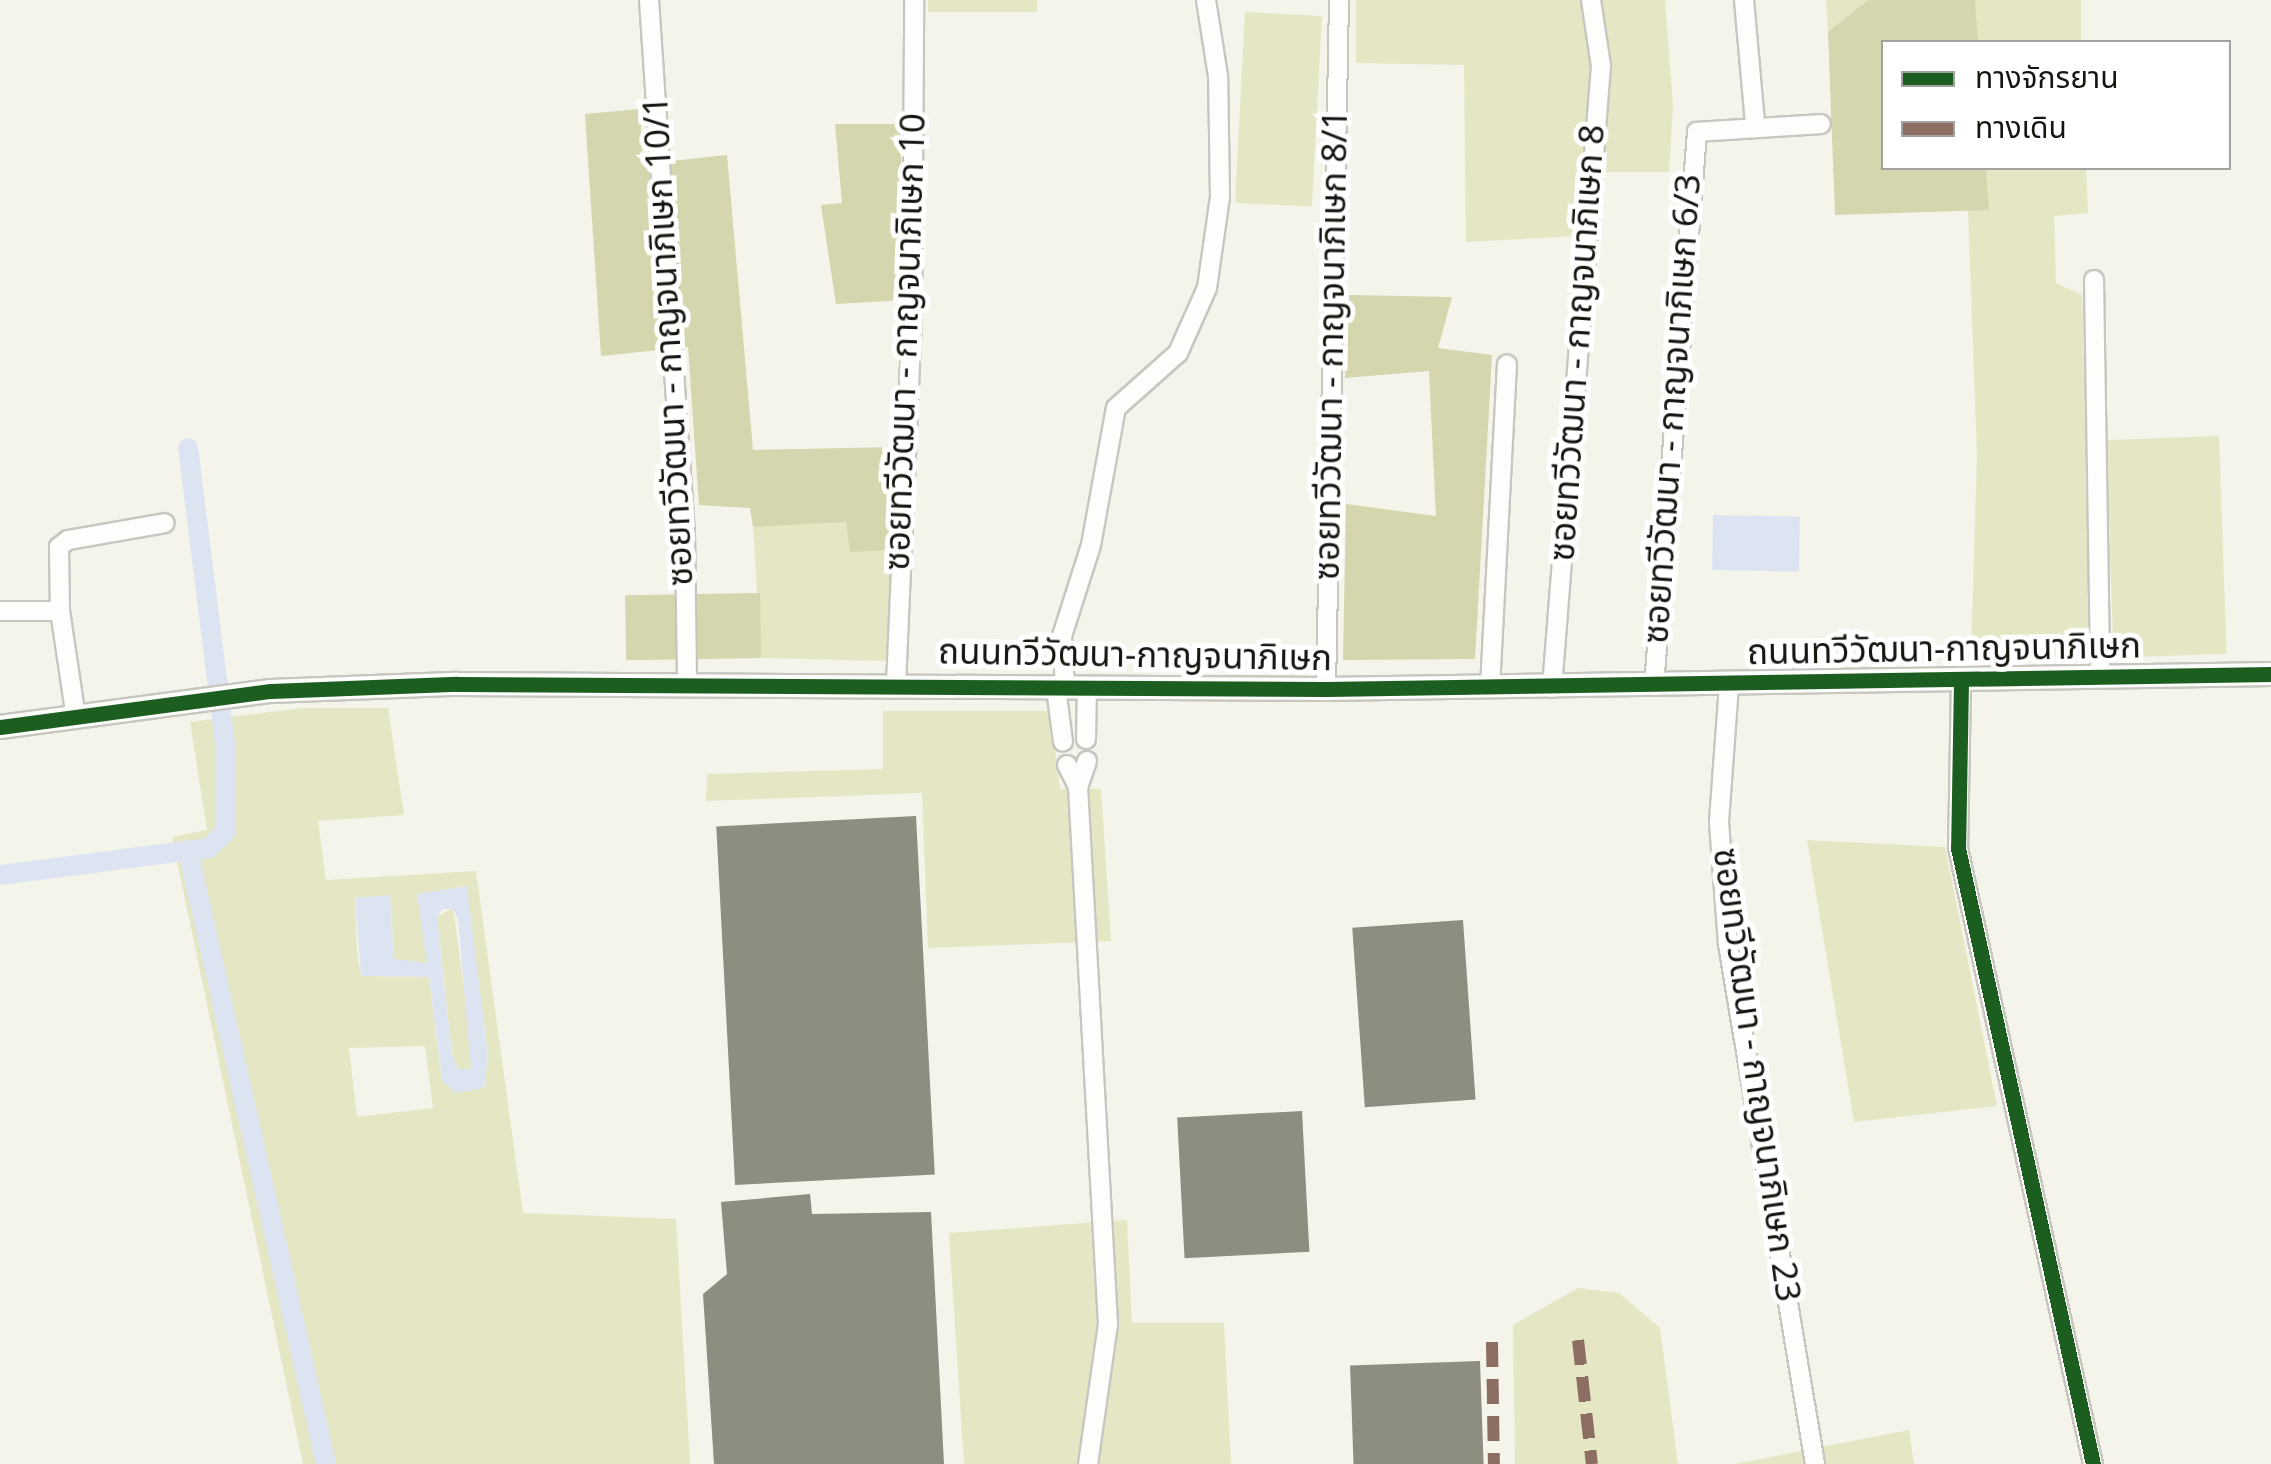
<!DOCTYPE html>
<meta charset="utf-8">
<style>
body{margin:0}
#map{position:relative;width:2271px;height:1464px;overflow:hidden;background:#f4f4eb;font-family:Georgia,"Noto Sans Thai",serif}
div>[style]{position:absolute}
.green>*{inset:0;background:#e5e6c4;transform-origin:0 0}
.forest>*{inset:0;background:#d5d6ad;transform-origin:0 0}
.water>*{inset:0;background:#dce4f2;transform-origin:0 0}
.canal>*{height:20px;margin:-10px;padding:0 10px;transform-origin:10px;border-radius:10px;background:#dce4f2}
.building>*{inset:0;background:#8d8d80;transform-origin:0 0}
.roads{filter:drop-shadow(2px 0 #c7c7c0) drop-shadow(-2px 0 #c7c7c0) drop-shadow(0 2px #c7c7c0) drop-shadow(0 -2px #c7c7c0)}
.minor>*{height:18px;margin:-9px;padding:0 9px;transform-origin:9px;border-radius:9px;background:#fdfdfc}
.tertiary>*{height:22px;margin:-11px;padding:0 11px;transform-origin:11px;border-radius:11px;background:#fdfdfc}
.quiet>*{height:12px;margin-top:-6px;transform-origin:0;background:repeating-linear-gradient(90deg,#8d6e63 0 25px,transparent 0 37px)}
.cycleway>*{height:15px;margin:-7.5px;padding:0 7.5px;transform-origin:7.5px;border-radius:7.5px;background:#1b5e20}
span{translate:-50% -50%;white-space:nowrap;text-align:center;line-height:1.15;-webkit-text-stroke:10px #fff;paint-order:stroke}
.street-label{font-size:35px;color:#161611}
.legend{position:absolute;left:1881px;top:40px;width:350px;height:130px;box-sizing:border-box;background:#fff;border:2px solid #a2a2a0;margin:0;padding:12px 18px;list-style:none;font-size:30px;color:#161611}
.legend li{display:flex;align-items:center;gap:20px;height:50px}
.legend b{width:50px;border:2px solid #a2a2a0}
</style>
<div id="map">
<div class="green">
<i style="left:928px;top:0;width:109px;height:12px"></i>
<i style="clip-path:polygon(1356px 0,1665px 0,1673px 105px,1669px 172px,1580px 172px,1576px 236px,1466px 242px,1464px 65px,1356px 63px)"></i>
<i style="clip-path:polygon(1826px 0,1868px 0,1828px 32px)"></i>
<i style="left:1975px;top:0;width:106px;height:42px"></i>
<i style="left:1245px;top:12px;width:77px;height:191px;rotate:3deg"></i>
<i style="clip-path:polygon(1986px 168px,2086px 168px,2088px 213px,2054px 216px,2056px 283px,2082px 295px,2093px 655px,1971px 657px,1977px 455px,1968px 210px,1988px 209px)"></i>
<i style="left:2219px;top:436px;width:218px;height:113px;rotate:88deg"></i>
<i style="clip-path:polygon(847px 521px,894px 550px,887px 661px,761px 658px,753px 527px)"></i>
<i style="clip-path:polygon(evenodd,303px 708px,388px 708px,404px 815px,318px 821px,326px 880px,476px 871px,523px 1213px,676px 1219px,690px 1464px,303px 1464px,172px 837px,207px 830px,190px 722px,303px 708px,466px 886px,488px 1056px,484px 1088px,442px 1080px,429px 977px,361px 976px,357px 951px,355px 898px,390px 896px,394px 959px,428px 963px,418px 894px,466px 886px,303px 708px,425px 1046px,433px 1108px,357px 1117px,349px 1048px,425px 1046px)"></i>
<i style="clip-path:polygon(883px 711px,1050px 711px,1060px 789px,1101px 789px,1111px 941px,928px 948px,922px 793px,706px 801px,707px 774px,883px 769px)"></i>
<i style="clip-path:polygon(1807px 840px,1945px 847px,1997px 1106px,1854px 1122px)"></i>
<i style="clip-path:polygon(453px 908px,474px 1057px,471px 1069px,458px 1069px,452px 1055px,437px 917px)"></i>
<i style="clip-path:polygon(1127px 1220px,1132px 1323px,1224px 1323px,1231px 1464px,964px 1464px,949px 1233px)"></i>
<i style="clip-path:polygon(1578px 1288px,1619px 1293px,1660px 1328px,1678px 1464px,1515px 1464px,1513px 1325px)"></i>
<i style="clip-path:polygon(1909px 1430px,1914px 1464px,1735px 1464px)"></i>
</div>
<div class="forest">
<i style="clip-path:polygon(1868px 0,1975px 0,1978px 42px,1884px 42px,1884px 168px,1986px 168px,1989px 210px,1835px 215px,1828px 32px)"></i>
<i style="clip-path:polygon(640px 109px,643px 164px,727px 155px,753px 450px,894px 447px,894px 550px,850px 552px,846px 522px,753px 527px,750px 508px,699px 505px,688px 347px,601px 356px,585px 114px)"></i>
<i style="clip-path:polygon(835px 124px,900px 124px,906px 300px,836px 304px,821px 205px,842px 203px)"></i>
<i style="clip-path:polygon(1349px 295px,1452px 297px,1438px 348px,1492px 355px,1475px 659px,1343px 660px,1346px 504px,1436px 516px,1429px 371px,1345px 378px)"></i>
<i style="left:760px;top:593px;width:65px;height:135px;rotate:89deg"></i>
</div>
<div class="water">
<i style="left:1713px;top:515px;width:87px;height:55px;rotate:1deg"></i>
<i style="clip-path:polygon(evenodd,467px 886px,488px 1056px,484px 1088px,455px 1093px,442px 1080px,429px 977px,361px 976px,355px 898px,390px 895px,394px 959px,427px 963px,417px 894px,467px 886px,442px 909px,453px 909px,458px 919px,471px 1069px,458px 1069px,452px 1055px,437px 917px,442px 909px)"></i>
</div>
<div class="canal">
<i style="left:188px;top:850px;width:629px;rotate:77.33deg"></i>
<i style="left:0;top:875px;width:211px;rotate:-7.4deg"></i>
<i style="left:209px;top:848px;width:23px;rotate:-45deg"></i>
<i style="left:225px;top:832px;width:88px;rotate:-90deg"></i>
<i style="left:225px;top:744px;width:298px;rotate:-97.1deg"></i>
</div>
<div class="building">
<i style="left:916px;top:816px;width:359px;height:200px;rotate:87deg"></i>
<i style="left:1463px;top:920px;width:180px;height:111px;rotate:86deg"></i>
<i style="left:1302px;top:1111px;width:141px;height:125px;rotate:87deg"></i>
<i style="clip-path:polygon(810px 1194px,812px 1214px,931px 1212px,944px 1464px,714px 1464px,703px 1294px,727px 1274px,721px 1202px)"></i>
<i style="left:1480px;top:1361px;width:103px;height:130px;rotate:88deg"></i>
</div>
<div class="roads">
<div class="minor">
<i style="left:649px;top:0;width:535px;rotate:86.14deg"></i>
<i style="left:685px;top:534px;width:148px;rotate:89.2deg"></i>
<i style="left:1744px;top:0;width:124px;rotate:84.9deg"></i>
<i style="left:2094px;top:280px;width:398px;rotate:89.1deg"></i>
<i style="left:0;top:611px;width:60px"></i>
<i style="left:1961px;top:681px;width:167px;rotate:91deg"></i>
<i style="left:1958px;top:848px;width:631px;rotate:77.64deg"></i>
<i style="left:896px;top:685px;width:365px;rotate:-87.5deg"></i>
<i style="left:912px;top:320px;width:320px;rotate:-89.6deg"></i>
<i style="left:1729px;top:685px;width:137px;rotate:94.2deg"></i>
<i style="left:1719px;top:822px;width:122px;rotate:85.8deg"></i>
<i style="left:1728px;top:944px;width:527px;rotate:80.5deg"></i>
<i style="left:1654px;top:686px;width:556px;rotate:-85.56deg"></i>
<i style="left:1697px;top:132px;width:124px;rotate:-3.7deg"></i>
<i style="left:1056px;top:688px;width:54px;rotate:82.6deg"></i>
<i style="left:1065px;top:688px;width:52px;rotate:-93.3deg"></i>
<i style="left:1062px;top:636px;width:96px;rotate:-72.3deg"></i>
<i style="left:1091px;top:545px;width:139px;rotate:-79.7deg"></i>
<i style="left:1116px;top:408px;width:83px;rotate:-41.6deg"></i>
<i style="left:1178px;top:353px;width:71px;rotate:-66deg"></i>
<i style="left:1207px;top:288px;width:92px;rotate:-81.9deg"></i>
<i style="left:1220px;top:197px;width:121px;rotate:-90.9deg"></i>
<i style="left:1218px;top:76px;width:77px;rotate:-99deg"></i>
<i style="left:1490px;top:688px;width:324px;rotate:-87deg"></i>
<i style="left:1552px;top:688px;width:624px;rotate:-85.5deg"></i>
<i style="left:1601px;top:66px;width:67px;rotate:-98.6deg"></i>
<i style="left:1326px;top:689px;width:689px;rotate:-88.92deg"></i>
<i style="left:76px;top:718px;width:108px;rotate:-98.5deg"></i>
<i style="left:60px;top:611px;width:64px;rotate:-90.9deg"></i>
<i style="left:59px;top:547px;width:11px;rotate:-38deg"></i>
<i style="left:68px;top:540px;width:98px;rotate:-9.9deg"></i>
<i style="left:1086px;top:739px;width:51px;rotate:-88.9deg"></i>
<i style="left:1087px;top:761px;width:28px;rotate:109deg"></i>
<i style="left:1078px;top:787px;width:538px;rotate:86.8deg"></i>
<i style="left:1108px;top:1324px;width:141px;rotate:98.1deg"></i>
<i style="left:1067px;top:765px;width:25px;rotate:63deg"></i>
</div>
<div class="tertiary">
<i style="left:0;top:727px;width:273px;rotate:-7.6deg"></i>
<i style="left:271px;top:691px;width:186px;rotate:-2.2deg"></i>
<i style="left:457px;top:684px;width:869px;rotate:0.33deg"></i>
<i style="left:1326px;top:689px;width:945px;rotate:-0.91deg"></i>
</div>
</div>
<div class="quiet">
<i style="left:1578px;top:1340px;width:125px;rotate:83.6deg"></i>
<i style="left:1492px;top:1342px;width:122px;rotate:89.1deg"></i>
</div>
<div class="cycleway">
<i style="left:1961px;top:681px;width:167px;rotate:91deg"></i>
<i style="left:1958px;top:848px;width:631px;rotate:77.64deg"></i>
<i style="left:0;top:727px;width:273px;rotate:-7.6deg"></i>
<i style="left:271px;top:691px;width:186px;rotate:-2.2deg"></i>
<i style="left:457px;top:684px;width:869px;rotate:0.33deg"></i>
<i style="left:1326px;top:689px;width:945px;rotate:-0.91deg"></i>
</div>
<div class="street-label">
<span style="left:670px;top:341px;rotate:-93deg">ซอยทวีวัฒนา - กาญจนาภิเษก 10/1</span>
<span style="left:907px;top:342px;rotate:-88deg">ซอยทวีวัฒนา - กาญจนาภิเษก 10</span>
<span style="left:1579px;top:343px;rotate:-86deg">ซอยทวีวัฒนา - กาญจนาภิเษก 8</span>
<span style="left:1333px;top:345px;rotate:-89deg">ซอยทวีวัฒนา - กาญจนาภิเษก 8/1</span>
<span style="left:1674px;top:409px;rotate:-86deg">ซอยทวีวัฒนา - กาญจนาภิเษก 6/3</span>
<span style="left:1944px;top:651px;rotate:-1deg">ถนนทวีวัฒนา-กาญจนาภิเษก</span>
<span style="left:1135px;top:657px;rotate:1deg">ถนนทวีวัฒนา-กาญจนาภิเษก</span>
<span style="left:1755px;top:1075px;rotate:82deg">ซอยทวีวัฒนา - กาญจนาภิเษก 23</span>
</div>
<ul class="legend">
<li><b style="height:12px;background:#1b5e20"></b>ทางจักรยาน</li>
<li><b style="height:12px;background:#8d6e63"></b>ทางเดิน</li>
</ul>
</div>
